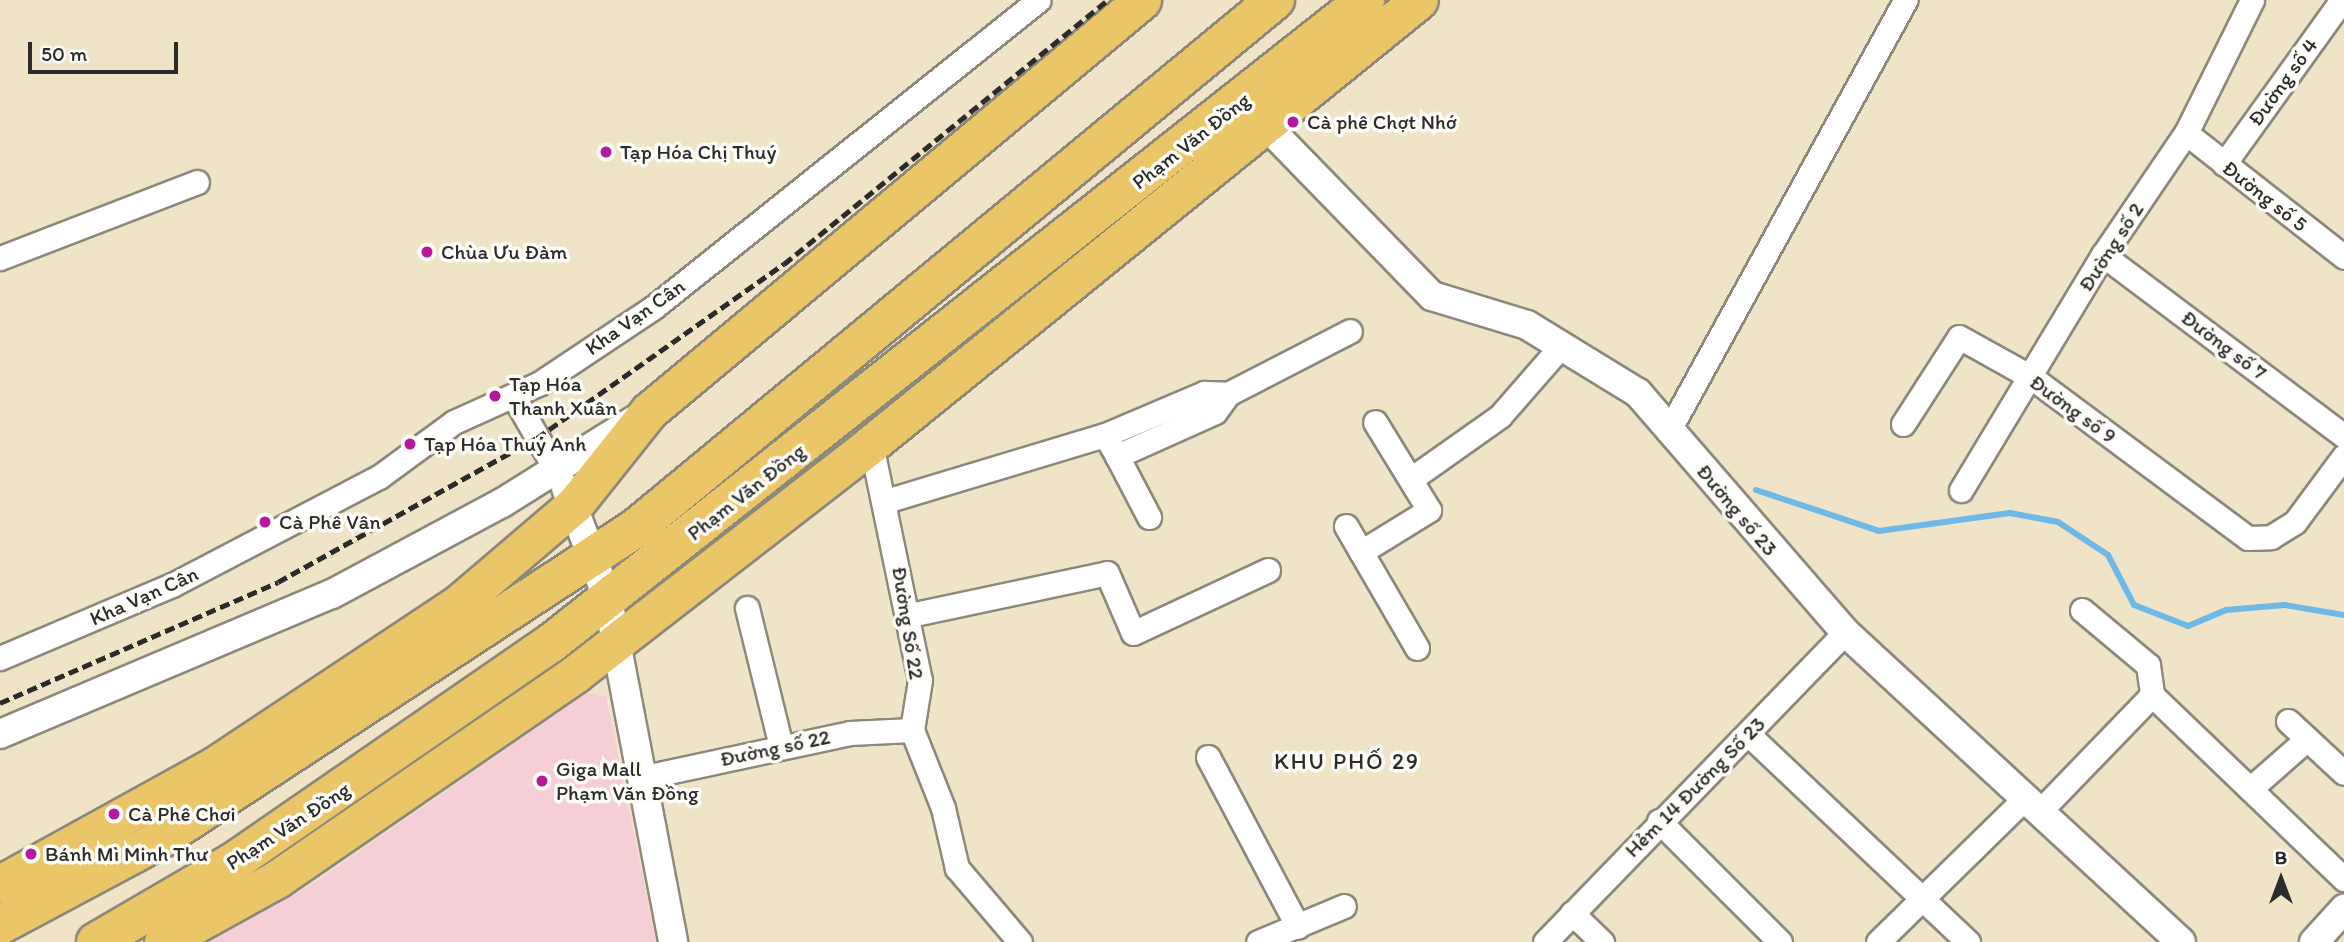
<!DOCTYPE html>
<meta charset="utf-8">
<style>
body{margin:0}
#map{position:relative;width:2344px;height:942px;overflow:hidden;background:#efe4c8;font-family:Itim,sans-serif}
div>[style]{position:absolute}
.built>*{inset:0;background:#f6cfd6}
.stream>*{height:6px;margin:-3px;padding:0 3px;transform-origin:3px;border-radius:3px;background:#6eb9e7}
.roads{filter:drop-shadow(2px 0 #8d887a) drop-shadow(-2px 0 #8d887a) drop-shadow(0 2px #8d887a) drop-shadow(0 -2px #8d887a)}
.minor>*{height:23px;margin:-11.5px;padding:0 11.5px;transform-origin:11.5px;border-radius:11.5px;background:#fff}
.tertiary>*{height:28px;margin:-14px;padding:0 14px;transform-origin:14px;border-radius:14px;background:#fff}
.primary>*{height:37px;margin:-18.5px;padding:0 18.5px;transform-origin:18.5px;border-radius:18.5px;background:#ebc669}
.trunk>*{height:38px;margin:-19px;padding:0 19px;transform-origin:19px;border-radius:19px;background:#ebc669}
.rail>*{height:5px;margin-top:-2.5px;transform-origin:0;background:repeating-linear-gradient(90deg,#2b2b2b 0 10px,transparent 0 15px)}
.dots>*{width:19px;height:19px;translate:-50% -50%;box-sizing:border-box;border:4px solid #fdfcf7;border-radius:50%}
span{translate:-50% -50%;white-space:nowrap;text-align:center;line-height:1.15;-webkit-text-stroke:7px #fdfcf7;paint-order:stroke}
.street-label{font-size:21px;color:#2b2b2b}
.poi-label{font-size:21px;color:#2b2b2b}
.left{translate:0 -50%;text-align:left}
.neighbourhood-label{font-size:23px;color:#2b2b2b;letter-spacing:2px}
.north{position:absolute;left:2246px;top:844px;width:70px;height:70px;-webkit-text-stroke:5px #fdfcf7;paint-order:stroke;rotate:0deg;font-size:19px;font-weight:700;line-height:28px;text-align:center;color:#2b2b2b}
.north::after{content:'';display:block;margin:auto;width:24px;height:32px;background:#2b2b2b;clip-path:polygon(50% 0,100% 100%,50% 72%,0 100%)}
.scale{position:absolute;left:28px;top:42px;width:150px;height:32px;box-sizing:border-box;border:4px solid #2b2b2b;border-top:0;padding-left:9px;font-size:21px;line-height:24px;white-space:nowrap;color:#2b2b2b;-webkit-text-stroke:5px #fdfcf7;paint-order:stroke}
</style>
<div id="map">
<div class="built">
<i style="clip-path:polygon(587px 693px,606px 696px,656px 942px,209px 942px,309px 886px)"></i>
</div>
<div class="stream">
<i style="left:1756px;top:490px;width:130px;rotate:18.4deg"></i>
<i style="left:1879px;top:531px;width:132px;rotate:-7.8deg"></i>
<i style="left:2010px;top:513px;width:49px;rotate:10.6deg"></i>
<i style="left:2058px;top:522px;width:60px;rotate:33.4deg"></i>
<i style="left:2108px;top:555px;width:56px;rotate:62.5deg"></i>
<i style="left:2134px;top:605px;width:58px;rotate:21.3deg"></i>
<i style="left:2188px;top:626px;width:41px;rotate:-22.8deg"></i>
<i style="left:2226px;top:610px;width:59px;rotate:-4.8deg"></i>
<i style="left:2285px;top:605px;width:60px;rotate:9.6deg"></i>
</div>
<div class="roads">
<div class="minor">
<i style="left:2186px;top:133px;width:201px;rotate:38.1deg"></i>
<i style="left:2224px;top:164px;width:202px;rotate:-54.3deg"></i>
<i style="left:2103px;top:255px;width:301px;rotate:36.9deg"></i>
<i style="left:0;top:258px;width:211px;rotate:-21.1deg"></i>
<i style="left:514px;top:397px;width:84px;rotate:60.1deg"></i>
<i style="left:1903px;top:424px;width:103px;rotate:-57.2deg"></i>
<i style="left:1959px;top:337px;width:82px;rotate:29.1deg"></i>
<i style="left:2031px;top:377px;width:270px;rotate:36.6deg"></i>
<i style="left:2248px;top:538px;width:23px;rotate:-2deg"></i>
<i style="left:2271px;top:537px;width:28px;rotate:-32deg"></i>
<i style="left:2295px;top:522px;width:82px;rotate:-53.4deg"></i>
<i style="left:1669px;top:430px;width:491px;rotate:-61.2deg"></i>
<i style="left:1105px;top:435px;width:24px;rotate:60deg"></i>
<i style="left:1117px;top:456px;width:107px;rotate:-24.2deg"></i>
<i style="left:1215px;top:412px;width:22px;rotate:-54deg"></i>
<i style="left:871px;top:444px;width:241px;rotate:78.3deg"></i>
<i style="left:920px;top:680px;width:51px;rotate:99.1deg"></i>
<i style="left:912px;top:730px;width:84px;rotate:68.3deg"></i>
<i style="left:943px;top:808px;width:62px;rotate:76.9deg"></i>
<i style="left:957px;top:868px;width:97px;rotate:49.6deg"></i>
<i style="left:1117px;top:456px;width:69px;rotate:62.3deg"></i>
<i style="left:1411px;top:479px;width:109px;rotate:-35.3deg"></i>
<i style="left:1500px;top:416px;width:93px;rotate:-48.9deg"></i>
<i style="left:1961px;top:490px;width:275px;rotate:-58.9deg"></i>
<i style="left:2103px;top:255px;width:148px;rotate:-55.8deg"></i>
<i style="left:2186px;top:133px;width:148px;rotate:-63.6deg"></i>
<i style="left:886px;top:501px;width:229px;rotate:-16.8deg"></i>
<i style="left:1105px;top:435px;width:108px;rotate:-23deg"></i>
<i style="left:1204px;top:393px;width:24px;rotate:2deg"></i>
<i style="left:1228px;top:394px;width:137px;rotate:-27.3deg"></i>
<i style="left:1346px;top:526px;width:141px;rotate:59.8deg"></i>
<i style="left:1361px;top:552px;width:80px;rotate:-31.7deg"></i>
<i style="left:1429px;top:510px;width:103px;rotate:-121.5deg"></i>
<i style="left:747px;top:608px;width:142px;rotate:76.2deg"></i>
<i style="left:2082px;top:610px;width:86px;rotate:39.8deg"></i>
<i style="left:2148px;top:665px;width:30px;rotate:82deg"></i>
<i style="left:2152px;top:695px;width:266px;rotate:43.8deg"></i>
<i style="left:910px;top:615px;width:201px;rotate:-12deg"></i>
<i style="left:1107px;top:573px;width:65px;rotate:66.6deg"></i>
<i style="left:1133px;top:633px;width:149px;rotate:-25deg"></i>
<i style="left:0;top:658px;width:187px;rotate:-23deg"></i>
<i style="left:172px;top:585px;width:233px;rotate:-27.6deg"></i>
<i style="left:379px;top:477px;width:93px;rotate:-36.3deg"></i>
<i style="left:454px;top:422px;width:94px;rotate:-24.4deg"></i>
<i style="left:540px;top:383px;width:137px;rotate:-33.7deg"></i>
<i style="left:654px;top:307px;width:492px;rotate:-38.6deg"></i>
<i style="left:2288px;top:721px;width:76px;rotate:42.9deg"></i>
<i style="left:1748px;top:734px;width:303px;rotate:43.4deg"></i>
<i style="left:1208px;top:757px;width:192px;rotate:62.1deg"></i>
<i style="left:640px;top:778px;width:215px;rotate:-12.1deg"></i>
<i style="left:850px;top:733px;width:62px;rotate:-2.8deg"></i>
<i style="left:2250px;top:789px;width:76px;rotate:-41.3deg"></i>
<i style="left:2040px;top:811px;width:161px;rotate:-46deg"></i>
<i style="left:1659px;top:821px;width:171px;rotate:45deg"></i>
<i style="left:1572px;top:913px;width:42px;rotate:44deg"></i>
<i style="left:1258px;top:942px;width:93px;rotate:-22.7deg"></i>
<i style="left:1545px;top:942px;width:431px;rotate:-45.9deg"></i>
<i style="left:1878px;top:942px;width:206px;rotate:-44.4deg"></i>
</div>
<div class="tertiary">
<i style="left:1252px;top:111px;width:258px;rotate:45.8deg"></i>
<i style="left:1432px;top:296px;width:99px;rotate:17deg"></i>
<i style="left:1527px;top:325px;width:130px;rotate:31.5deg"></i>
<i style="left:1638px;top:393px;width:316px;rotate:49.1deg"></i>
<i style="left:1845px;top:632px;width:457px;rotate:42.7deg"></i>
<i style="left:566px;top:488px;width:120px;rotate:69.4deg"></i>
<i style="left:608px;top:600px;width:348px;rotate:79.2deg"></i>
<i style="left:0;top:734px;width:360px;rotate:-22.9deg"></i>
<i style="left:332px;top:594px;width:193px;rotate:-28.2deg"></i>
<i style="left:502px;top:503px;width:155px;rotate:-32deg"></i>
<i style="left:2314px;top:942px;width:45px;rotate:-47.7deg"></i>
</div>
<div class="primary">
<i style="left:0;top:884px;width:248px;rotate:-28.9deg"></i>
<i style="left:217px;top:764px;width:289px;rotate:-33.6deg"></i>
<i style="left:458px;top:604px;width:154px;rotate:-40.5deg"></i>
<i style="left:575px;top:504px;width:119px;rotate:-51.5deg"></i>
<i style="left:649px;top:411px;width:642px;rotate:-39.82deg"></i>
<i style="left:163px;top:942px;width:130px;rotate:-28.9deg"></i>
<i style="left:277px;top:879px;width:362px;rotate:-34.5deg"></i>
<i style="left:575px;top:674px;width:375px;rotate:-37.8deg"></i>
<i style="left:871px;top:444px;width:705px;rotate:-39.02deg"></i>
</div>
<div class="trunk">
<i style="left:0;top:925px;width:180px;rotate:-28.1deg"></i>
<i style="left:159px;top:840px;width:570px;rotate:-33.19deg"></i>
<i style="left:636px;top:528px;width:829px;rotate:-39.57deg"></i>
<i style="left:96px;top:942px;width:157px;rotate:-30.2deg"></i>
<i style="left:232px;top:863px;width:386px;rotate:-34.6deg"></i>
<i style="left:550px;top:644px;width:1039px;rotate:-38.32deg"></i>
</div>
</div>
<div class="rail">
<i style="left:0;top:703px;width:303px;rotate:-23.5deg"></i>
<i style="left:278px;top:582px;width:296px;rotate:-29.1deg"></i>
<i style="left:537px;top:438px;width:302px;rotate:-35.2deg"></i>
<i style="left:784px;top:264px;width:418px;rotate:-39.2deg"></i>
</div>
<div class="dots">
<i style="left:1293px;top:122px;background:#b5179e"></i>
<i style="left:606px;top:152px;background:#b5179e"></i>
<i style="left:427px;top:252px;background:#b5179e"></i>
<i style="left:495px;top:396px;background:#b5179e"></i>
<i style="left:410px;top:444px;background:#b5179e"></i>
<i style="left:265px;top:522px;background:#b5179e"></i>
<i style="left:542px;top:781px;background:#b5179e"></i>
<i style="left:114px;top:814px;background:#b5179e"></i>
<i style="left:31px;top:854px;background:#b5179e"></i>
</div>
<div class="street-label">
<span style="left:2283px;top:82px;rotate:-54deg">Đường số 4</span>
<span style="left:1191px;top:141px;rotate:-38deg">Phạm Văn Đồng</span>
<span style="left:2265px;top:196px;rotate:38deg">Đường số 5</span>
<span style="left:2111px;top:247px;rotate:-57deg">Đường số 2</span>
<span style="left:635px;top:317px;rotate:-35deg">Kha Vạn Cân</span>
<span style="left:2224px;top:345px;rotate:37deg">Đường số 7</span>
<span style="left:2073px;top:409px;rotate:36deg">Đường số 9</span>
<span style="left:746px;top:492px;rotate:-38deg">Phạm Văn Đồng</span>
<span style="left:1737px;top:510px;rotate:50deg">Đường số 23</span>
<span style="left:144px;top:596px;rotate:-24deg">Kha Vạn Cân</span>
<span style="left:908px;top:623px;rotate:81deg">Đường Số 22</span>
<span style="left:775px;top:748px;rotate:-12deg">Đường số 22</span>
<span style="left:1695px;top:787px;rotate:-45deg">Hẻm 14 Đường Số 23</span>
<span style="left:288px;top:826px;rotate:-33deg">Phạm Văn Đồng</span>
</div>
<div class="poi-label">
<span class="left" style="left:1307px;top:122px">Cà phê Chợt Nhớ</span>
<span class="left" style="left:620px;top:152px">Tạp Hóa Chị Thuý</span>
<span class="left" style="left:441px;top:252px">Chùa Ưu Đàm</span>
<span class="left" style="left:509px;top:396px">Tạp Hóa<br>Thanh Xuân</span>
<span class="left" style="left:424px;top:444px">Tạp Hóa Thuý Anh</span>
<span class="left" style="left:279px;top:522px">Cà Phê Vân</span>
<span class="left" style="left:556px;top:781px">Giga Mall<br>Phạm Văn Đồng</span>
<span class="left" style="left:128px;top:814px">Cà Phê Chơi</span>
<span class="left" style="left:45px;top:854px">Bánh Mì Minh Thư</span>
</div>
<div class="neighbourhood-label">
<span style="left:1347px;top:761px">KHU PHỐ 29</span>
</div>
<div class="north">B</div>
<div class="scale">50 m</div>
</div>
